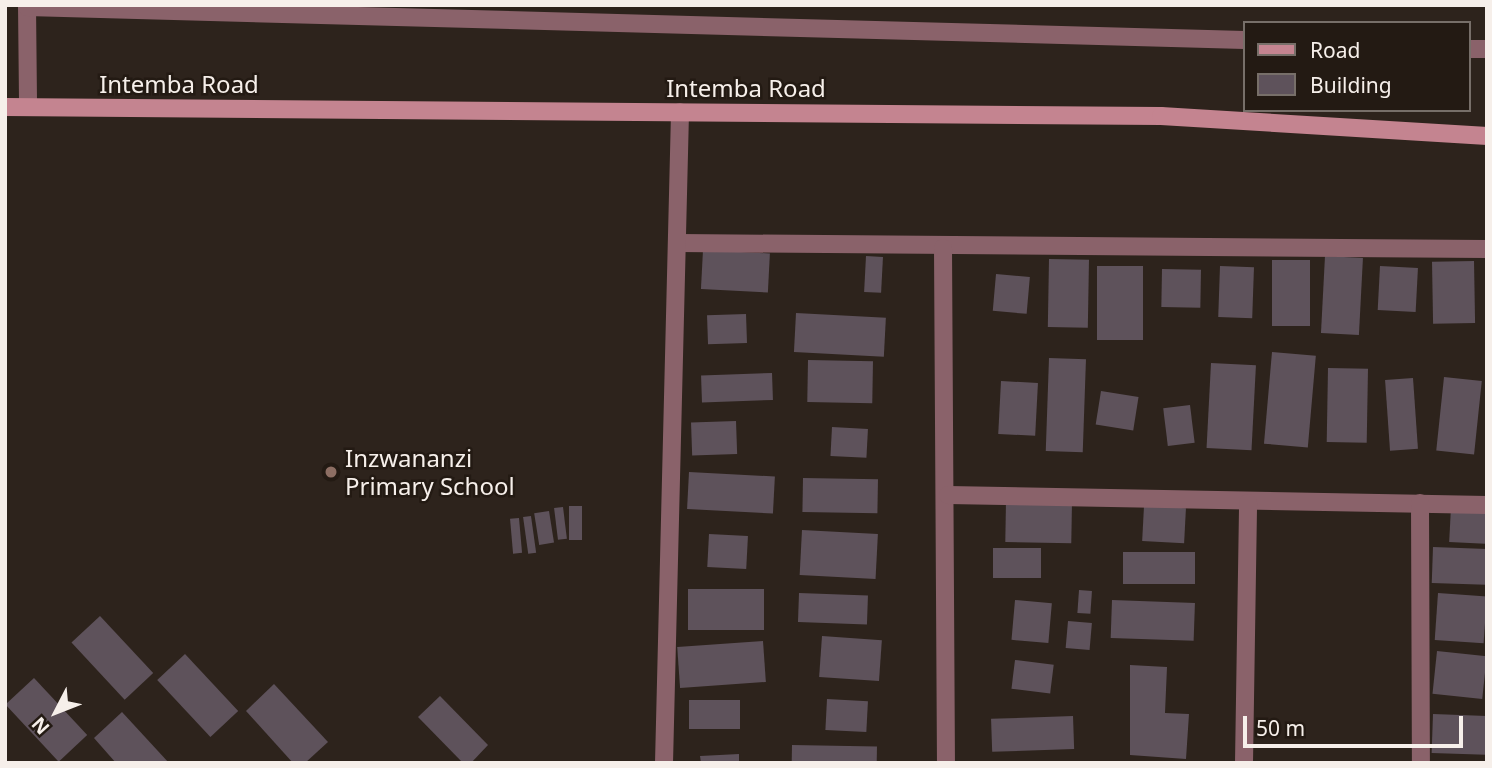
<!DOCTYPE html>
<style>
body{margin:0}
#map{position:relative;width:1492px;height:768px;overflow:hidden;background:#2d231c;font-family:"Noto Sans",sans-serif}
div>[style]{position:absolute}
.building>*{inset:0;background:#5e525b;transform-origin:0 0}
.street>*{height:18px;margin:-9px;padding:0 9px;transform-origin:9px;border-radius:9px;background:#8a626a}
.secondary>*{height:18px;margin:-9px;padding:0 9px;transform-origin:9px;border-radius:9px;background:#c48490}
.dots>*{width:19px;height:19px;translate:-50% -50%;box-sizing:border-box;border:4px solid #231a13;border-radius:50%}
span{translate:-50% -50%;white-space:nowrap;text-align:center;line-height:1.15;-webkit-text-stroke:5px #231a13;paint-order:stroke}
.street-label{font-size:24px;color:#f6efea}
.poi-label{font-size:24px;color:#f6efea}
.left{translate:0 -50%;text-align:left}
.frame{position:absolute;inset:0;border:7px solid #f6efea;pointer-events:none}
.legend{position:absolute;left:1243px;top:21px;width:228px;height:91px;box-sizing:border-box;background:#231a13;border:2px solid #776f69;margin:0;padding:9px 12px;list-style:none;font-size:21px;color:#f6efea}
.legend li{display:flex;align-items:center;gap:14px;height:35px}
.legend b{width:35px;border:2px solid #776f69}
.north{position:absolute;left:21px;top:677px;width:70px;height:70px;-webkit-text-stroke:5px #231a13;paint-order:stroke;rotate:228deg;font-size:19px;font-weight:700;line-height:28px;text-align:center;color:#f6efea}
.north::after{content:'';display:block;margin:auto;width:24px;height:32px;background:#f6efea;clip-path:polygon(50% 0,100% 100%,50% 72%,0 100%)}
.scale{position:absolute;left:1243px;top:716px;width:220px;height:32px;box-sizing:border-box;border:4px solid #f6efea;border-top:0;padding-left:9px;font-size:21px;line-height:24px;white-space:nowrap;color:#f6efea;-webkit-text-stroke:5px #231a13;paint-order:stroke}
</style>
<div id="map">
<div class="building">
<i style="left:703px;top:250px;width:67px;height:39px;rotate:3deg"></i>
<i style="left:866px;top:256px;width:17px;height:36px;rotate:3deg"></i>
<i style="left:1325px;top:256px;width:38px;height:77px;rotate:3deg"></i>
<i style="left:1049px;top:259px;width:40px;height:68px;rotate:1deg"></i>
<i style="left:1272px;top:260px;width:38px;height:66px"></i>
<i style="left:1474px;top:261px;width:62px;height:42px;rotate:89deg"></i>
<i style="left:1097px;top:266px;width:46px;height:74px"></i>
<i style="left:1220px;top:266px;width:34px;height:51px;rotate:2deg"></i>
<i style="left:1380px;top:266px;width:38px;height:44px;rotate:3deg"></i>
<i style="left:1162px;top:269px;width:39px;height:38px;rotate:1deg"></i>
<i style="left:996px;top:274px;width:34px;height:37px;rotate:5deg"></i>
<i style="left:796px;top:313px;width:90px;height:39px;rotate:3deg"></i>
<i style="left:746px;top:314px;width:29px;height:39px;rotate:88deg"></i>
<i style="left:1272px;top:352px;width:44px;height:92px;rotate:5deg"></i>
<i style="left:1049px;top:358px;width:37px;height:93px;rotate:2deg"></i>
<i style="left:808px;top:360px;width:65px;height:42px;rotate:1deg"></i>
<i style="left:1211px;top:363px;width:45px;height:85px;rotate:3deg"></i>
<i style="left:1328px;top:368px;width:40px;height:74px;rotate:1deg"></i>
<i style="left:772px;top:373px;width:27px;height:71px;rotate:88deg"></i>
<i style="left:1444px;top:377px;width:38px;height:74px;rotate:6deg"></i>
<i style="left:1413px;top:378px;width:71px;height:28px;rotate:86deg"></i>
<i style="left:1001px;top:381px;width:37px;height:53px;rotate:3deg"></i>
<i style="left:1101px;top:391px;width:38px;height:34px;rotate:9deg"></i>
<i style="left:1190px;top:405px;width:38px;height:27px;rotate:83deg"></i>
<i style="left:736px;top:421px;width:33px;height:45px;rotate:88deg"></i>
<i style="left:832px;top:427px;width:36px;height:29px;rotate:3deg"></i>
<i style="left:689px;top:472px;width:86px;height:37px;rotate:3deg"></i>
<i style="left:803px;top:478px;width:75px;height:34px;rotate:1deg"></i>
<i style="left:1006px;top:501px;width:66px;height:41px;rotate:1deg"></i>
<i style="left:569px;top:506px;width:13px;height:34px"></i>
<i style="left:1144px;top:506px;width:42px;height:35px;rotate:3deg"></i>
<i style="left:563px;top:507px;width:32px;height:9px;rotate:83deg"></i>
<i style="left:1451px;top:507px;width:36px;height:35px;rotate:3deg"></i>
<i style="left:549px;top:511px;width:32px;height:15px;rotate:81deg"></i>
<i style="left:531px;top:516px;width:37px;height:8px;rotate:82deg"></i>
<i style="left:519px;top:518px;width:35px;height:9px;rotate:85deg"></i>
<i style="left:802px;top:530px;width:76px;height:45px;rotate:3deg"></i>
<i style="left:709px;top:534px;width:39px;height:33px;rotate:3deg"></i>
<i style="left:1433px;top:547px;width:54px;height:36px;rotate:2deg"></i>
<i style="left:993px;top:548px;width:48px;height:30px"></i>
<i style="left:1123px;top:552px;width:72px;height:32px"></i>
<i style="left:688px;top:589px;width:76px;height:41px"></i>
<i style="left:1079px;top:590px;width:13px;height:23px;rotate:4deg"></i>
<i style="left:799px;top:593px;width:69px;height:29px;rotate:2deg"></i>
<i style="left:1438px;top:593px;width:49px;height:47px;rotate:4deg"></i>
<i style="left:1015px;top:600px;width:37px;height:40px;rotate:5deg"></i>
<i style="left:1112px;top:600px;width:83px;height:38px;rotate:2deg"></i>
<i style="left:100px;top:616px;width:78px;height:39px;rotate:47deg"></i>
<i style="left:1068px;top:621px;width:24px;height:27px;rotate:5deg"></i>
<i style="left:822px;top:636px;width:60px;height:41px;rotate:4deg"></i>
<i style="left:763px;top:641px;width:41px;height:86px;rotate:86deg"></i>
<i style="left:1437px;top:651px;width:50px;height:43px;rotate:6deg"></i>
<i style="left:185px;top:654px;width:78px;height:38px;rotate:47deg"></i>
<i style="left:1015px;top:660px;width:39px;height:29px;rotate:7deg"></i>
<i style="clip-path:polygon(1130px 665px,1167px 667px,1165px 713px,1189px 714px,1186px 759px,1130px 755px)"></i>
<i style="left:34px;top:678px;width:78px;height:39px;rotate:47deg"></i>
<i style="clip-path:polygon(274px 684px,328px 742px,305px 763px,293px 763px,246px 711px)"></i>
<i style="clip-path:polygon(440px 696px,488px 745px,471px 763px,463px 763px,418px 717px)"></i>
<i style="left:827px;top:699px;width:41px;height:31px;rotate:3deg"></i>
<i style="left:740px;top:700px;width:29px;height:51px;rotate:90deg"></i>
<i style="clip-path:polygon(122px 712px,169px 763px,116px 763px,94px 738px)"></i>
<i style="left:1433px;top:714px;width:54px;height:39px;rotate:2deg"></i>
<i style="left:1073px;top:716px;width:33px;height:82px;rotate:88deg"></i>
<i style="left:792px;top:745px;width:85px;height:18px;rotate:1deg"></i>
<i style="clip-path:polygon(739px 754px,739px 763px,701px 763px,700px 756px)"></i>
</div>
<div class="street">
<i style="left:27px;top:5px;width:102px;rotate:89.4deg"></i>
<i style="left:27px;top:7px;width:1218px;rotate:1.55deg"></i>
<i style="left:1469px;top:49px;width:18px"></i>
<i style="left:679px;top:243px;width:808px;rotate:0.43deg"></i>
<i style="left:943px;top:248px;width:515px;rotate:89.67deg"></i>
<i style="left:948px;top:495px;width:539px;rotate:1.06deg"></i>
<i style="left:1420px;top:503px;width:260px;rotate:89.8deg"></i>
<i style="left:664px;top:763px;width:651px;rotate:-88.59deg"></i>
<i style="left:1244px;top:763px;width:260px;rotate:-89.1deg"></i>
</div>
<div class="secondary">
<i style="left:5px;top:107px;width:1156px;rotate:0.45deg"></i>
<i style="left:1161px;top:116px;width:327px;rotate:3.5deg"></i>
</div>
<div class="dots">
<i style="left:331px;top:472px;background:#8d6e63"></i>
</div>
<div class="street-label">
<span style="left:179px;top:84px">Intemba Road</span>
<span style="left:746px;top:88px">Intemba Road</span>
</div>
<div class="poi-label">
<span class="left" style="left:345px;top:472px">Inzwananzi<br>Primary School</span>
</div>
<div class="frame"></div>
<ul class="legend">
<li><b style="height:9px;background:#c48490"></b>Road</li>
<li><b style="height:19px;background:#5e525b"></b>Building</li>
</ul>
<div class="north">N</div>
<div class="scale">50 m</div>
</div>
